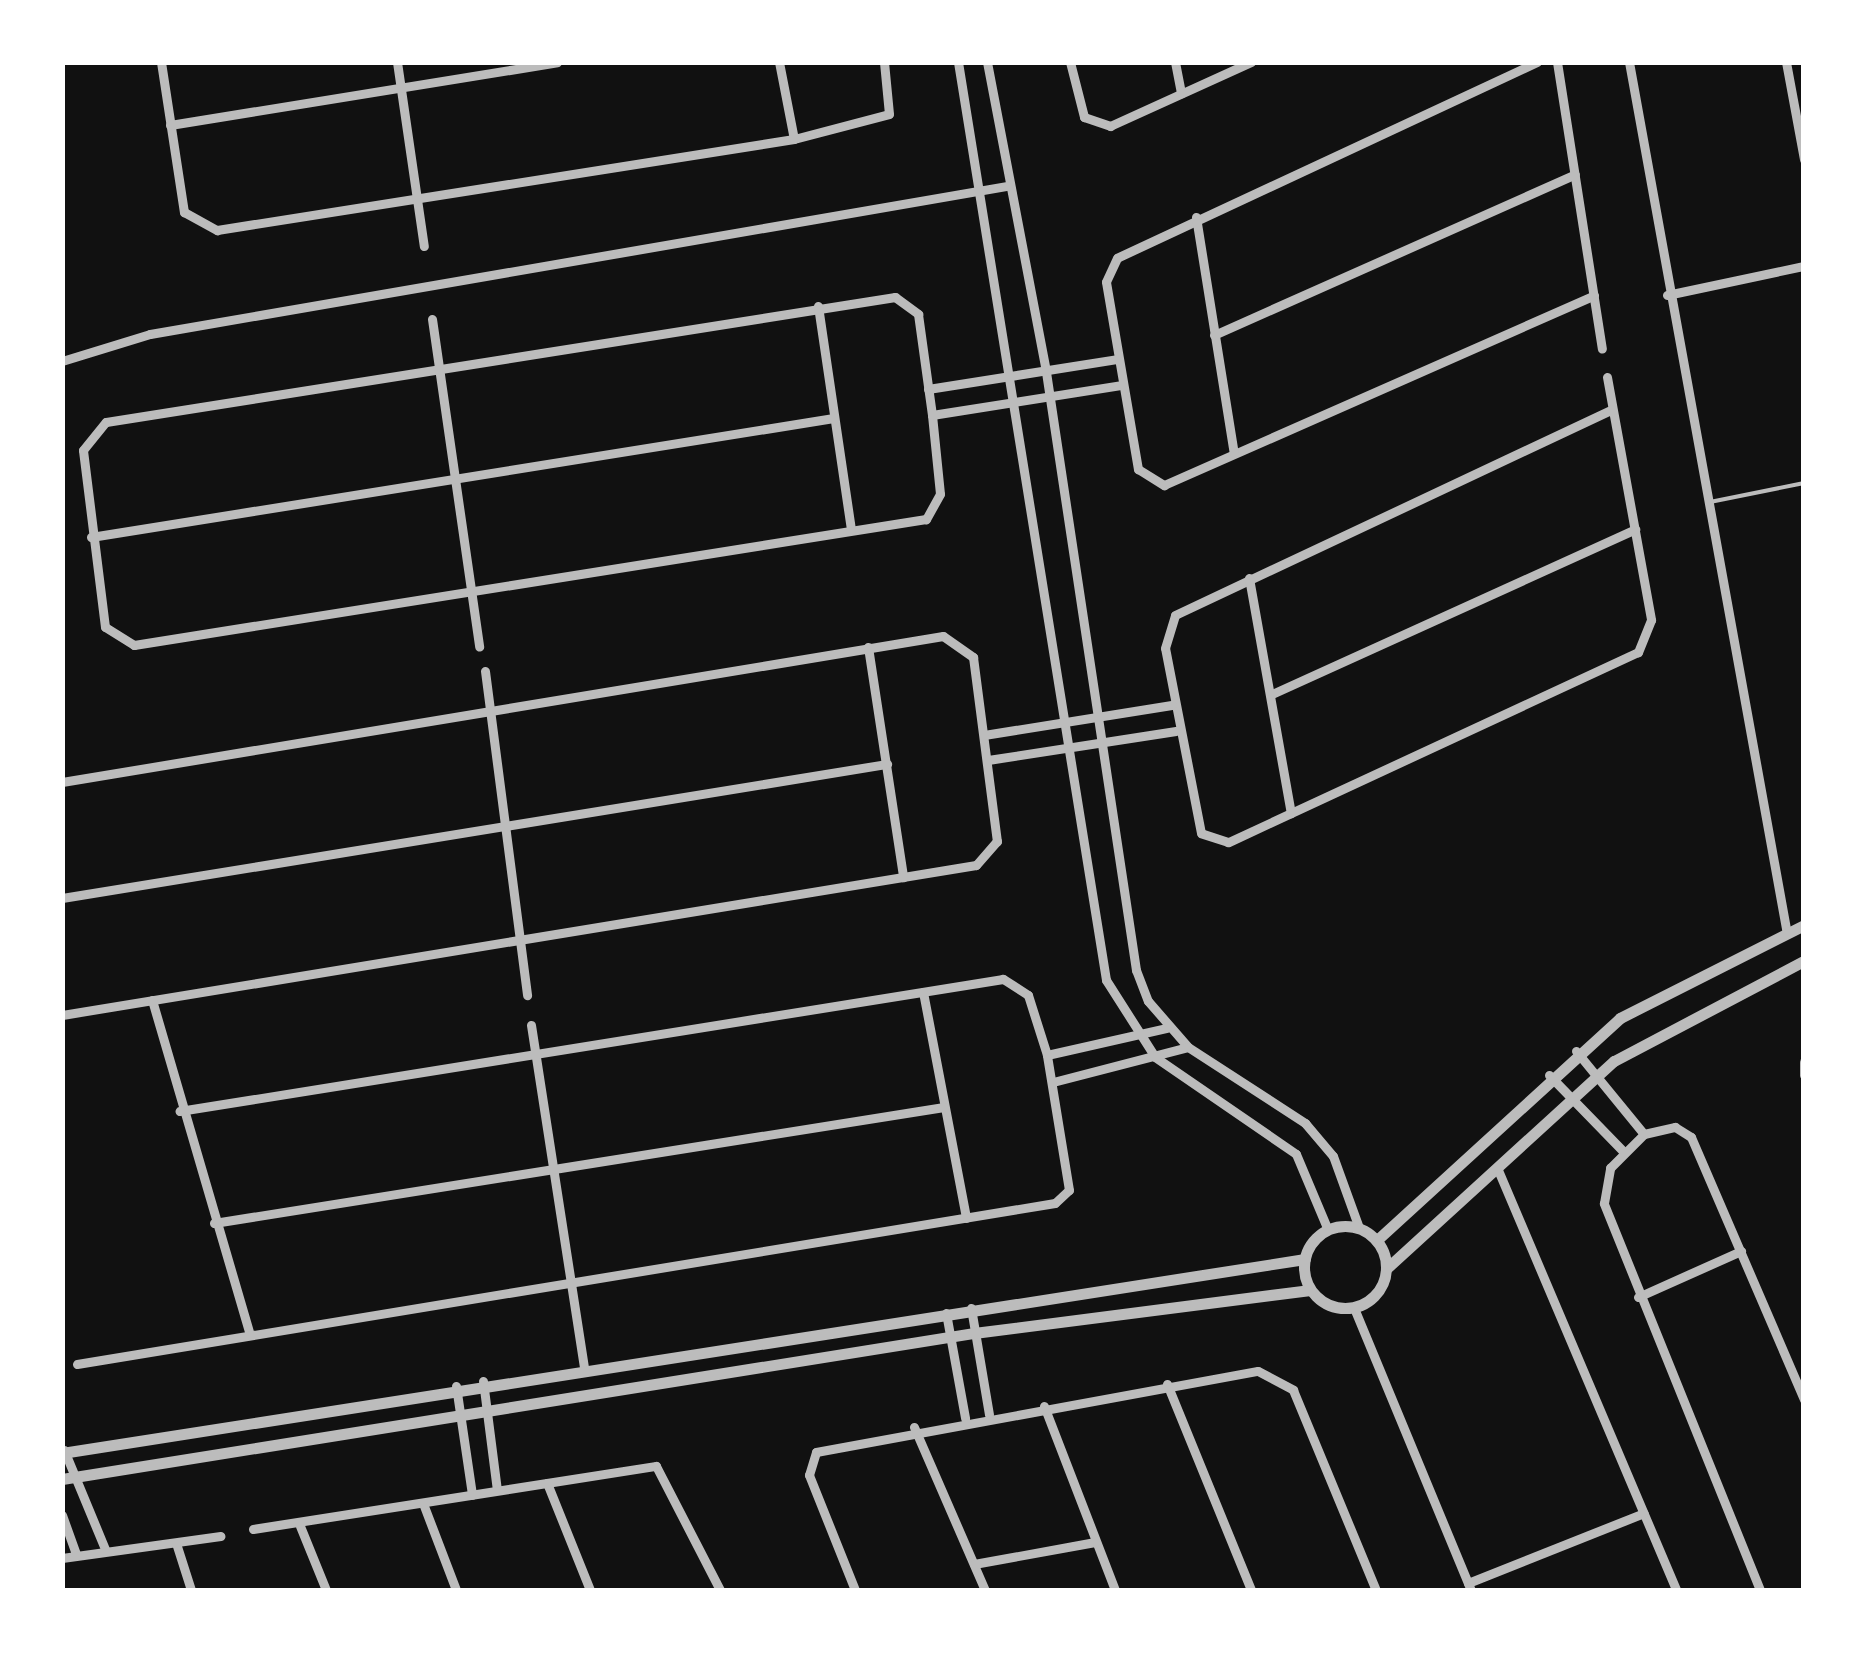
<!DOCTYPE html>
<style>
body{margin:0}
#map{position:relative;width:1866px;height:1653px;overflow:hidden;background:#111;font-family:"Fira Sans Condensed",sans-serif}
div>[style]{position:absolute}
.service>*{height:4px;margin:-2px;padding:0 2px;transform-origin:2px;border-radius:2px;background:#bcbcbc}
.minor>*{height:9px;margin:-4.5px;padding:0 4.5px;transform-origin:4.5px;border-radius:4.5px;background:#bcbcbc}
.tertiary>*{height:11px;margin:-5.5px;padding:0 5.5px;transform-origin:5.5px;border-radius:5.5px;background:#bcbcbc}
.tertiary>.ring{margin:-5.5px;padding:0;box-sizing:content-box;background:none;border:11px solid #bcbcbc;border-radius:50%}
span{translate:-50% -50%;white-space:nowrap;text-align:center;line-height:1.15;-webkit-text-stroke:10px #fff;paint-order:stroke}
.frame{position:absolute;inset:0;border:65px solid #fff;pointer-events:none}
</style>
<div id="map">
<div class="service">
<i style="left:1710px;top:502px;width:96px;rotate:-11.4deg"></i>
</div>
<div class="minor">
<i style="left:161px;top:62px;width:152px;rotate:81.3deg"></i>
<i style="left:184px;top:212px;width:38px;rotate:29deg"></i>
<i style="left:217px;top:230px;width:584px;rotate:-8.96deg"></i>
<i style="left:794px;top:139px;width:98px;rotate:-14.7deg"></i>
<i style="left:889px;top:114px;width:52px;rotate:-95.5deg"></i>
<i style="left:397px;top:62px;width:186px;rotate:81.7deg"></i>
<i style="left:779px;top:62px;width:78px;rotate:79deg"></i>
<i style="left:958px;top:62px;width:930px;rotate:80.84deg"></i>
<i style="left:1106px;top:980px;width:91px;rotate:57.5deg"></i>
<i style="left:1155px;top:1057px;width:171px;rotate:34.5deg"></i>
<i style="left:1296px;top:1154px;width:82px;rotate:67.2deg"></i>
<i style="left:987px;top:62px;width:316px;rotate:79.2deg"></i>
<i style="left:1046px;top:372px;width:605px;rotate:81.44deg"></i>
<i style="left:1136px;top:970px;width:33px;rotate:69deg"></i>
<i style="left:1148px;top:1001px;width:61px;rotate:49deg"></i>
<i style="left:1188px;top:1047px;width:140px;rotate:33deg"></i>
<i style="left:1305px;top:1123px;width:43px;rotate:49.7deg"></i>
<i style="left:1333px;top:1156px;width:77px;rotate:70.1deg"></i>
<i style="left:1070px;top:62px;width:57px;rotate:75.7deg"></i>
<i style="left:1084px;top:117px;width:28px;rotate:19deg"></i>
<i style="left:1110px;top:126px;width:155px;rotate:-24.4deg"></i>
<i style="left:1175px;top:62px;width:32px;rotate:79deg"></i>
<i style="left:1537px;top:62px;width:463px;rotate:155deg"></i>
<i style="left:1117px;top:258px;width:26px;rotate:115deg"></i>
<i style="left:1106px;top:282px;width:190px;rotate:80.3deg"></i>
<i style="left:1138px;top:469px;width:31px;rotate:32deg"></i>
<i style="left:1164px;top:485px;width:470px;rotate:-23.8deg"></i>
<i style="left:1557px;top:62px;width:290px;rotate:81.1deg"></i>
<i style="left:1629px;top:62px;width:886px;rotate:79.73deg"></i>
<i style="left:1786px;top:62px;width:99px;rotate:79.5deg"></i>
<i style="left:170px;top:125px;width:392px;rotate:-9.2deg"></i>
<i style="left:1196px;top:217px;width:239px;rotate:80.9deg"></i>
<i style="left:1667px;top:295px;width:140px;rotate:-12deg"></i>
<i style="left:895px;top:297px;width:29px;rotate:36deg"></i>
<i style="left:918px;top:314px;width:102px;rotate:82.1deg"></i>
<i style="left:932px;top:415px;width:79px;rotate:84.2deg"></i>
<i style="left:940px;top:494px;width:29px;rotate:119deg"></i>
<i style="left:926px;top:519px;width:802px;rotate:170.96deg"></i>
<i style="left:134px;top:645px;width:34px;rotate:-148deg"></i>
<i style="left:105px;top:627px;width:178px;rotate:-97.1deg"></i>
<i style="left:83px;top:450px;width:36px;rotate:-51deg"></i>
<i style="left:106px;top:422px;width:799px;rotate:-9deg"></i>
<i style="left:818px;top:306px;width:226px;rotate:81.6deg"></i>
<i style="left:432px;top:319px;width:331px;rotate:81.8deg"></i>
<i style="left:1214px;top:335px;width:395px;rotate:-24deg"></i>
<i style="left:62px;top:361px;width:92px;rotate:-17.1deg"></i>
<i style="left:150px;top:334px;width:870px;rotate:-9.8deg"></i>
<i style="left:1607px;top:377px;width:247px;rotate:79.7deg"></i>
<i style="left:1651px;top:620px;width:35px;rotate:112deg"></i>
<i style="left:1638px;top:652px;width:452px;rotate:155.1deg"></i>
<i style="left:1228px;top:842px;width:28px;rotate:-162deg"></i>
<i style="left:1201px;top:833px;width:188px;rotate:-101deg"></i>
<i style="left:1165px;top:648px;width:34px;rotate:-73deg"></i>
<i style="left:1175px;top:615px;width:483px;rotate:-25.2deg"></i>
<i style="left:928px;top:389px;width:191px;rotate:-9deg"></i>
<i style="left:932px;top:415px;width:191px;rotate:-9deg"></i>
<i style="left:91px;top:537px;width:752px;rotate:-9.1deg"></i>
<i style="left:1249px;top:578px;width:239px;rotate:79.9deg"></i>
<i style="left:868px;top:647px;width:233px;rotate:81.3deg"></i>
<i style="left:485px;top:671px;width:327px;rotate:82.6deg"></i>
<i style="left:1272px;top:694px;width:399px;rotate:-24.4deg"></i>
<i style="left:984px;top:735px;width:190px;rotate:-9.1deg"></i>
<i style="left:988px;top:760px;width:190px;rotate:-8.8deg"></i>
<i style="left:62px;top:782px;width:893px;rotate:-9.41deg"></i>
<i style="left:943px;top:636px;width:37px;rotate:35deg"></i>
<i style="left:973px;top:657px;width:186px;rotate:82.6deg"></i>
<i style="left:997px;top:841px;width:32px;rotate:131deg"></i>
<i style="left:976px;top:865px;width:926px;rotate:170.68deg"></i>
<i style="left:62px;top:898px;width:836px;rotate:-9.23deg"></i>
<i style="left:923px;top:992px;width:230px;rotate:79.2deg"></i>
<i style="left:152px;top:1000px;width:346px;rotate:73.7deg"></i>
<i style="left:531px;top:1025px;width:348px;rotate:81.2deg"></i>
<i style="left:1576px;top:1051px;width:107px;rotate:50.7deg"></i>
<i style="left:1047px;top:1055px;width:123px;rotate:-12.7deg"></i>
<i style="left:1804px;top:1062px;width:13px;rotate:90deg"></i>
<i style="left:1549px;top:1075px;width:106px;rotate:45.8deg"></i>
<i style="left:1053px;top:1082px;width:139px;rotate:-14.5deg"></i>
<i style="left:1498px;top:1170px;width:456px;rotate:67deg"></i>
<i style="left:214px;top:1223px;width:739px;rotate:-9.03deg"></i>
<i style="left:1638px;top:1297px;width:113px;rotate:-24.1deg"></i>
<i style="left:971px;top:1308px;width:108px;rotate:80.4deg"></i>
<i style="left:1354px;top:1308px;width:305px;rotate:67.5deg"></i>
<i style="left:946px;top:1313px;width:107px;rotate:79.7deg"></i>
<i style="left:77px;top:1364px;width:991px;rotate:-9.35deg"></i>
<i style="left:1055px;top:1203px;width:19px;rotate:-43deg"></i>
<i style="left:1069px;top:1190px;width:137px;rotate:-99.3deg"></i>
<i style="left:1047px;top:1055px;width:63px;rotate:-107.6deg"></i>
<i style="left:1028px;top:995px;width:30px;rotate:-147deg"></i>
<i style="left:1003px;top:979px;width:834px;rotate:170.89deg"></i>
<i style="left:483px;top:1381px;width:110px;rotate:82.7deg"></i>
<i style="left:1167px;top:1384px;width:222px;rotate:67.8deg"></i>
<i style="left:456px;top:1386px;width:110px;rotate:81.6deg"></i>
<i style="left:1044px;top:1406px;width:197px;rotate:68.9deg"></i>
<i style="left:914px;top:1427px;width:178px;rotate:66.5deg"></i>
<i style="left:64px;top:1450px;width:107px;rotate:67.5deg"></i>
<i style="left:547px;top:1483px;width:115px;rotate:68.1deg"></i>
<i style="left:424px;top:1506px;width:90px;rotate:69.1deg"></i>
<i style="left:62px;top:1515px;width:41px;rotate:70.3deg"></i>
<i style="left:300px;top:1526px;width:69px;rotate:67.9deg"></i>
<i style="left:253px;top:1529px;width:408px;rotate:-8.9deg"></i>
<i style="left:656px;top:1466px;width:140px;rotate:62.7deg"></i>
<i style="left:176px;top:1543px;width:49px;rotate:72.3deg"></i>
<i style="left:62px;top:1558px;width:160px;rotate:-7.9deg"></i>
<i style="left:974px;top:1564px;width:123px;rotate:-10.3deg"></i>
<i style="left:1468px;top:1583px;width:189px;rotate:-21.7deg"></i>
<i style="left:855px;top:1590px;width:124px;rotate:-111.8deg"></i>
<i style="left:809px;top:1475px;width:24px;rotate:-73deg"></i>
<i style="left:816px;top:1452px;width:449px;rotate:-10.4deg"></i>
<i style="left:1258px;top:1371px;width:40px;rotate:28deg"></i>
<i style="left:1293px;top:1390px;width:217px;rotate:67.5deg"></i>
<i style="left:1760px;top:1590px;width:417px;rotate:-112deg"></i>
<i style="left:1604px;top:1203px;width:36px;rotate:-80deg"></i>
<i style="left:1610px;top:1168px;width:48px;rotate:-45deg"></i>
<i style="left:1644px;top:1134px;width:32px;rotate:-13deg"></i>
<i style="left:1675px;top:1127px;width:19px;rotate:32deg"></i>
<i style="left:1691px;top:1137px;width:286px;rotate:66.7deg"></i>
</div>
<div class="tertiary">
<i class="ring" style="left:1304px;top:1226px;width:71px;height:71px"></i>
<i style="left:1377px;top:1240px;width:329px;rotate:-42.4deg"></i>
<i style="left:1620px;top:1018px;width:206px;rotate:-26.8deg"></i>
<i style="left:1387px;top:1268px;width:307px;rotate:-42.4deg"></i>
<i style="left:1614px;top:1061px;width:215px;rotate:-27.8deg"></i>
<i style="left:62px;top:1453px;width:1258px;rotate:-8.87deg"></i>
<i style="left:62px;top:1479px;width:924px;rotate:-9.1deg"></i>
<i style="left:974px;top:1333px;width:339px;rotate:-7.3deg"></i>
</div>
<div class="frame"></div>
</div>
